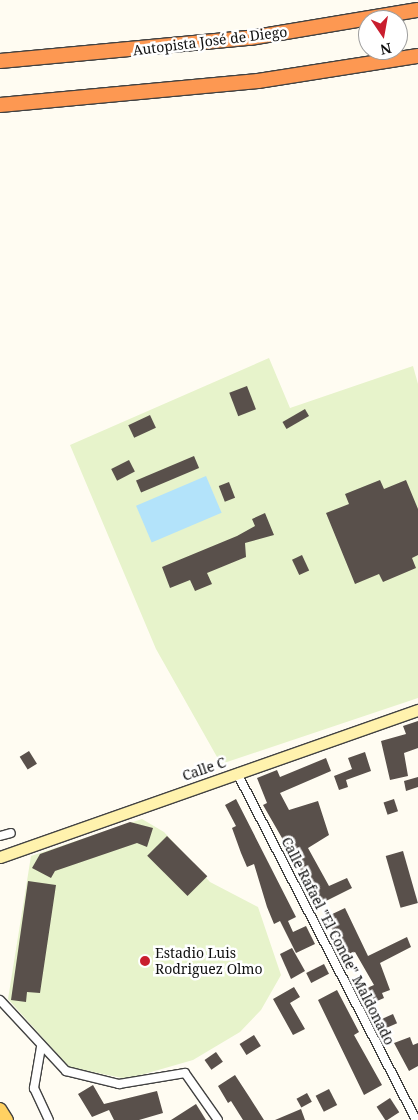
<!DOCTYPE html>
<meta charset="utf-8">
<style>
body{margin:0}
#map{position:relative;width:418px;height:1120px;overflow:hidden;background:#fffcf2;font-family:"Noto Serif",serif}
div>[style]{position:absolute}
.pitch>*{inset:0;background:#e7f3cb}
.water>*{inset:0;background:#b3e3fa;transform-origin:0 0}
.building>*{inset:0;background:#59504b;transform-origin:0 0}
.roads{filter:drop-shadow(1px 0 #424242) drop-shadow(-1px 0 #424242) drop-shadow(0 1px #424242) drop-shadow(0 -1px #424242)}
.street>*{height:8px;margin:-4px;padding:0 4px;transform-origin:4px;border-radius:4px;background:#fff}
.secondary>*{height:11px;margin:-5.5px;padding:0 5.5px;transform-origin:5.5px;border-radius:5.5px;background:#fff2ad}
.primary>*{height:12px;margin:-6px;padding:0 6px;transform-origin:6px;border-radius:6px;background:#ffd162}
.highway>*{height:14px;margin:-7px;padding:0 7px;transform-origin:7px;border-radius:7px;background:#fd9852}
.dots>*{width:14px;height:14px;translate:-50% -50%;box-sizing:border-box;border:2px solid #fff;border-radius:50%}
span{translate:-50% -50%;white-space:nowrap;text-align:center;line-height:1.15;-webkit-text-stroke:5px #fff;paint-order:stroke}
.street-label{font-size:14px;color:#0f0f0f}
.poi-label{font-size:14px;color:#0f0f0f}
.left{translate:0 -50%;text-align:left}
.north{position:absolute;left:358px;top:10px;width:50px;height:50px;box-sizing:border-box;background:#fff;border:1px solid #9f9f9f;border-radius:50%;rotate:168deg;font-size:14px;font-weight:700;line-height:20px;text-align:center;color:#0f0f0f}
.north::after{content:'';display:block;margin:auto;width:18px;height:22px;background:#c91e2e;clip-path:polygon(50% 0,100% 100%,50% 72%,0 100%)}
</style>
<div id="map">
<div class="pitch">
<i style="clip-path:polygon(269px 358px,290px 408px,413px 366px,418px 384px,418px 698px,221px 764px,156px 649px,70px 445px)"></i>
<i style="clip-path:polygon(142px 819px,164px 832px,210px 882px,258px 907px,281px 975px,261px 1010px,240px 1032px,193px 1060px,127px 1079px,69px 1067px,8px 999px,31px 856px)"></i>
</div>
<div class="water">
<i style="left:206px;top:476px;width:40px;height:76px;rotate:67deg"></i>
</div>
<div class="building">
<i style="left:247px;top:386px;width:25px;height:19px;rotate:69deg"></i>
<i style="left:305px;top:409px;width:8px;height:26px;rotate:60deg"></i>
<i style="left:150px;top:415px;width:14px;height:24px;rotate:65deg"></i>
<i style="left:194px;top:456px;width:13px;height:63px;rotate:67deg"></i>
<i style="left:129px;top:460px;width:13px;height:20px;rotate:63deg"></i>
<i style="clip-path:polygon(380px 480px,384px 489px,406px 480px,418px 509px,418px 555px,412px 558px,416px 568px,383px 582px,379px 574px,355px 584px,326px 513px,349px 504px,345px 494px)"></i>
<i style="left:229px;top:482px;width:17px;height:11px;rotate:69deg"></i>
<i style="clip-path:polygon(265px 513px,274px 535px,245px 543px,246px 557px,207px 573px,212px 584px,195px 591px,190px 580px,170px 588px,162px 567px,237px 536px,255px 526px,252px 519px)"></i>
<i style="left:302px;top:555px;width:17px;height:11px;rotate:65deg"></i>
<i style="clip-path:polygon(418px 721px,418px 748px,404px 753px,408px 776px,390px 780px,381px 741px,406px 734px,403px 726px)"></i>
<i style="left:29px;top:751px;width:15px;height:11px;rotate:58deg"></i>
<i style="clip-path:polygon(365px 752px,371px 771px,346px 780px,348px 787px,339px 790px,334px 776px,352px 769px,348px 758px)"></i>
<i style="clip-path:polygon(326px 758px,331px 771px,280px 793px,289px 810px,318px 801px,329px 835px,308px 848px,329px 886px,347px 878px,352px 888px,320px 904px,263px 805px,267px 803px,257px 778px,277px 770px,280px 777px)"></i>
<i style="clip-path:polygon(418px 777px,418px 787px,406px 791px,404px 781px)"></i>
<i style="clip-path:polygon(236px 799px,296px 917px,288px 921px,293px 932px,306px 926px,315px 944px,296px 953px,280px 921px,274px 924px,267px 907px,254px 864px,247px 867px,241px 853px,232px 828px,236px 826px,225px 805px)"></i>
<i style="left:394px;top:799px;width:13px;height:11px;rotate:72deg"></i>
<i style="clip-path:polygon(130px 822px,153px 828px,147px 847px,137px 843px,55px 871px,51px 878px,32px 868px,40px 854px)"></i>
<i style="left:167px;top:836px;width:57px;height:28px;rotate:45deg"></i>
<i style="left:403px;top:851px;width:54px;height:18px;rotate:74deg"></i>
<i style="clip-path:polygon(28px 881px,56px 885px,40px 993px,27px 992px,26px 1002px,11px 1000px)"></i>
<i style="clip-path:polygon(345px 908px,368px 956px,407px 937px,411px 947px,380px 963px,390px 990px,382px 993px,384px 998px,368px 1005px,362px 990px,374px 985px,355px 952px,345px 956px,326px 917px)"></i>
<i style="clip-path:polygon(292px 948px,305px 971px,291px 979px,280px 954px)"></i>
<i style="left:324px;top:964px;width:11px;height:20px;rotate:63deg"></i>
<i style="clip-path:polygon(294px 987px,300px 997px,290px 1003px,305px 1029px,293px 1035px,273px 999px)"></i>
<i style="clip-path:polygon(337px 990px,359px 1032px,354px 1035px,382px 1085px,364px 1095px,318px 1000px)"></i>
<i style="left:393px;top:1014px;width:10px;height:17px;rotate:66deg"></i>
<i style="left:254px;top:1035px;width:13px;height:17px;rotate:58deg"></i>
<i style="clip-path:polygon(410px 1037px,413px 1045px,418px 1043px,418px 1066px,409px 1071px,394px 1043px)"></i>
<i style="left:216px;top:1052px;width:12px;height:14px;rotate:55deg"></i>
<i style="clip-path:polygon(235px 1075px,250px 1098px,264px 1120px,243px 1120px,231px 1101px,228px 1103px,218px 1086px)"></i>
<i style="clip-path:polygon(93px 1085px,104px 1104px,157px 1091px,163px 1113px,139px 1120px,114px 1120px,109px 1110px,92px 1117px,78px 1094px)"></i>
<i style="left:329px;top:1089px;width:18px;height:15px;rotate:63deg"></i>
<i style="left:307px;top:1093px;width:10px;height:12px;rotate:61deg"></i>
<i style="left:390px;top:1098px;width:17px;height:16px;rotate:57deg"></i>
<i style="clip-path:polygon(196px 1104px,206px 1120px,171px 1120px)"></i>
<i style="clip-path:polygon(301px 1109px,305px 1120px,275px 1120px)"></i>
</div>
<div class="roads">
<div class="street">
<i style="left:237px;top:773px;width:390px;rotate:62.7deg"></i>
<i style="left:0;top:836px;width:11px;rotate:-15deg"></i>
<i style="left:0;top:1000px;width:97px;rotate:47.1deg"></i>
<i style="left:66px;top:1071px;width:55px;rotate:13.8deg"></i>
<i style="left:119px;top:1084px;width:67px;rotate:-9.5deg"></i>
<i style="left:185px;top:1073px;width:57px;rotate:54.9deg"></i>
<i style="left:41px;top:1047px;width:42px;rotate:99.7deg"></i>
<i style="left:34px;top:1088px;width:35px;rotate:65deg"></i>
</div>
<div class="secondary">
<i style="left:0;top:857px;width:443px;rotate:-19.4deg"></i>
</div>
<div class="primary">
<i style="left:0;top:1109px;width:13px;rotate:58deg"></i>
</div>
<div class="highway">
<i style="left:0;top:61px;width:251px;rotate:-5.3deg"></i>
<i style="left:250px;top:38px;width:170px;rotate:-9.5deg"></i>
<i style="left:0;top:105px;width:259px;rotate:-5.3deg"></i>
<i style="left:258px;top:81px;width:162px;rotate:-8.9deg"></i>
</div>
</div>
<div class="dots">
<i style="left:145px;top:961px;background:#c91e2e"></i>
</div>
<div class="street-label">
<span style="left:210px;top:41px;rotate:-7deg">Autopista José de Diego</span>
<span style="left:204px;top:769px;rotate:-19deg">Calle C</span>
<span style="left:338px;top:941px;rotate:63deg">Calle Rafael "El Conde" Maldonado</span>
</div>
<div class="poi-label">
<span class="left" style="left:155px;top:961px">Estadio Luis<br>Rodriguez Olmo</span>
</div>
<div class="north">N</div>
</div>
